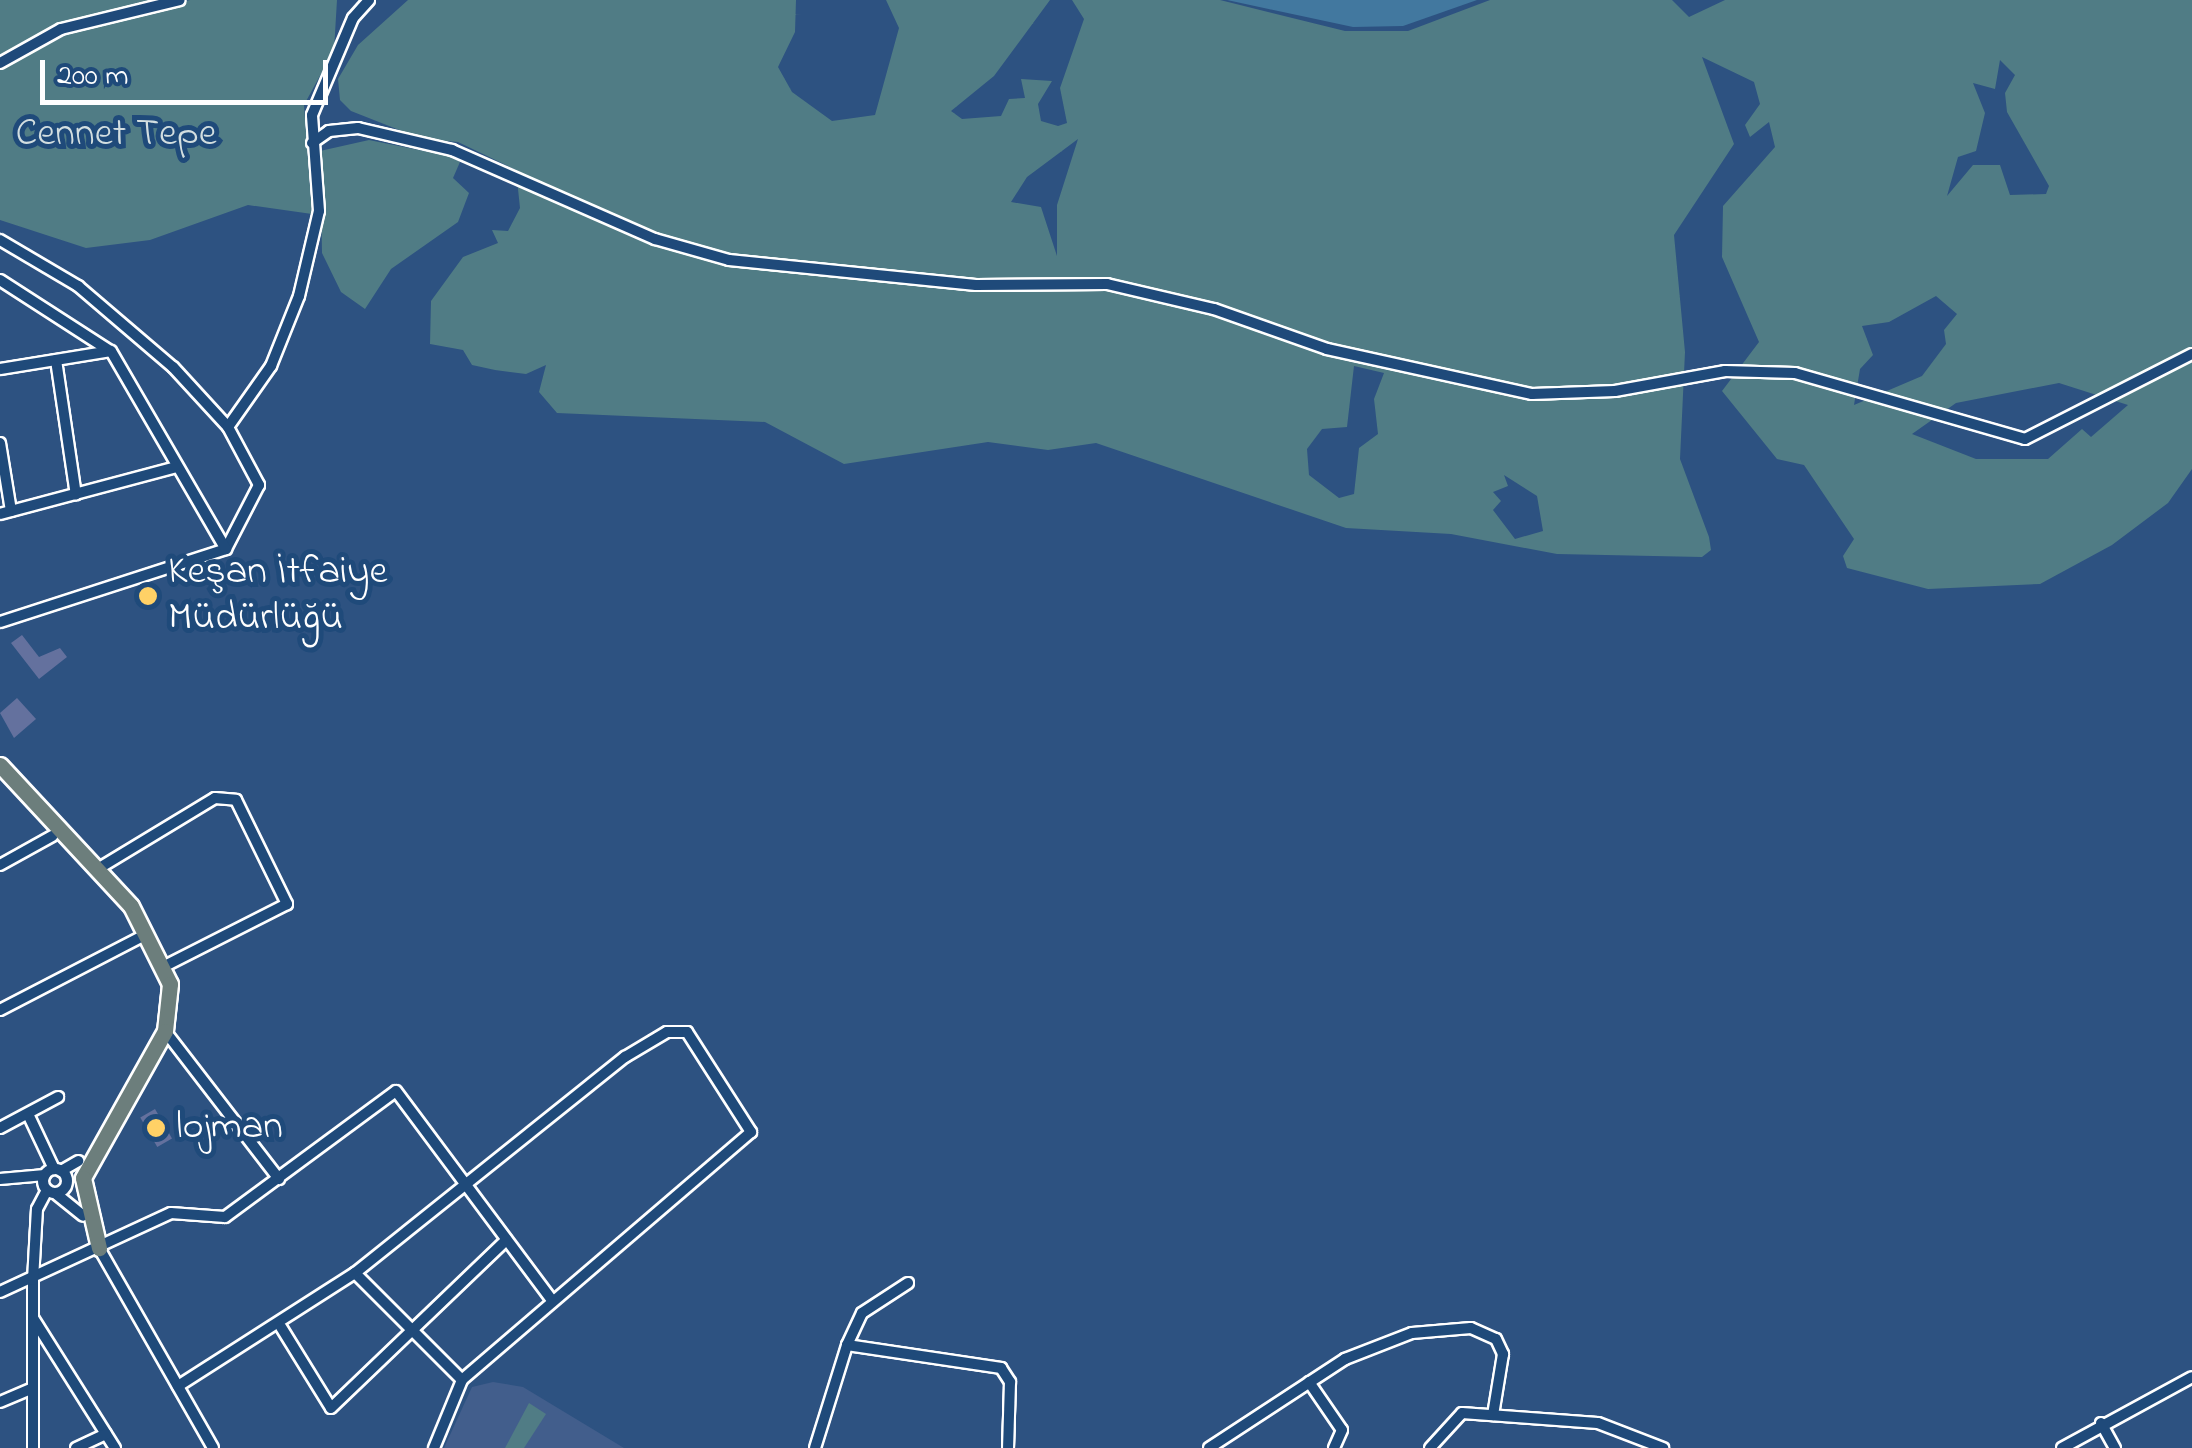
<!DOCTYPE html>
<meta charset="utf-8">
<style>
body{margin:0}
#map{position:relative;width:2192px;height:1448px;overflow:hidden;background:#2d5281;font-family:"Indie Flower",sans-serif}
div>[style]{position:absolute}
.built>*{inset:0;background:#425e8c}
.green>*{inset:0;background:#507c85}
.water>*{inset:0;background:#42789f}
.building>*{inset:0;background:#64719e;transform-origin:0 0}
.roads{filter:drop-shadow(2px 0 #fff) drop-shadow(-2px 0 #fff) drop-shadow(0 2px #fff) drop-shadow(0 -2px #fff)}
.street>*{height:10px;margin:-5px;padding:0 5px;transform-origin:5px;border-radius:5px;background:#1f4a7a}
.street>.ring{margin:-5px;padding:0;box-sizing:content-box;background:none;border:10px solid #1f4a7a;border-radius:50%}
.primary>*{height:15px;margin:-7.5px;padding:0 7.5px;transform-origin:7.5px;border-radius:7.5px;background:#6c7e7c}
.dots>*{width:28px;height:28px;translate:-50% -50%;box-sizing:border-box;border:5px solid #1f4a7a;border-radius:50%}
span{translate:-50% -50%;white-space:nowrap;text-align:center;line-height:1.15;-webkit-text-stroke:10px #1f4a7a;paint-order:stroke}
.park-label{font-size:40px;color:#d3dee0}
.poi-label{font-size:40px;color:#fff}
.left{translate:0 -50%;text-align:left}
.scale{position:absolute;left:40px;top:60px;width:288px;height:45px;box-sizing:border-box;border:5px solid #fff;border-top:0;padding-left:12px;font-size:30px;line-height:35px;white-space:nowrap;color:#fff;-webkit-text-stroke:8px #1f4a7a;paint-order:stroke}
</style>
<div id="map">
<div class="built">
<i style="clip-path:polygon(493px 1382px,523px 1387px,624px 1448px,444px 1448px,472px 1387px)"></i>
</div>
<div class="green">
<i style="clip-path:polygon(0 0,159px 0,57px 24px,0 56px)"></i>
<i style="clip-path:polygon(190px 0,337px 0,334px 50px,304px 105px,312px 214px,248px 205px,150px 240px,86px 248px,0 220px,0 70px,68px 34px)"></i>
<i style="clip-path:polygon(evenodd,408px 0,796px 0,795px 32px,778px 67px,792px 92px,832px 121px,875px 115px,899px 28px,886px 0,1050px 0,994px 76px,951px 111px,962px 119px,1001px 116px,1009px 99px,1025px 98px,1021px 79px,1052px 81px,1038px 104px,1041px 121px,1058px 126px,1067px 123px,1060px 88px,1084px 19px,1072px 0,1220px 0,1345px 31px,1408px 31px,1490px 0,1672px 0,1689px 17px,1725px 0,2192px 0,2192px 469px,2168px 503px,2112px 545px,2040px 584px,1928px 589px,1847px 568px,1843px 556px,1854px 539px,1804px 465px,1777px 459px,1722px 391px,1759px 342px,1722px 257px,1723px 206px,1775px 147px,1769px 122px,1750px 137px,1745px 125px,1760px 104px,1754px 82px,1702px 57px,1734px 144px,1674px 235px,1685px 352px,1680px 459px,1709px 537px,1711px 550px,1702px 557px,1557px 554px,1451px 534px,1346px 528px,1096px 443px,1048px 450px,988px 442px,844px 464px,765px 422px,557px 413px,539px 392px,546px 365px,526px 374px,495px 370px,472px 365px,463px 350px,430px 344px,431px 301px,463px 257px,498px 243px,492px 230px,508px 231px,520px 208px,516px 170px,458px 142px,422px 139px,351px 111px,340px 100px,338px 79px,358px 45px,408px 0,2000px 60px,2015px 75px,2005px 93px,2007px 112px,2049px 186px,2046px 194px,2010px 195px,2000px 165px,1973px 165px,1947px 196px,1958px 157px,1976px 151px,1985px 113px,1973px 83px,1995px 89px,2000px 60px,408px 0,1078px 139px,1057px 205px,1057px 256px,1041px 207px,1011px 202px,1027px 177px,1078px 139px,408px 0,1936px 296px,1957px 314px,1944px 330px,1946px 344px,1922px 376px,1854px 405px,1860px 369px,1873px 355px,1862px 326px,1889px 322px,1936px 296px,408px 0,1354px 366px,1384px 373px,1374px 399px,1378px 434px,1359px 448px,1354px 494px,1339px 498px,1309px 475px,1307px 449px,1322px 429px,1347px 427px,1354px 366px,408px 0,2059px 383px,2128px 405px,2091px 437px,2082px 429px,2048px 459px,1976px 459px,1912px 434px,1956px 403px,2059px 383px,408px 0,1504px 475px,1537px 496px,1543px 531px,1515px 539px,1493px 510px,1501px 501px,1493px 492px,1508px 486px,1504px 475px)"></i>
<i style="clip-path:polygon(369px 140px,454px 157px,460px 162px,453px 178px,469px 193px,458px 222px,391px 269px,365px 309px,341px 292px,322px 253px,320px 151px)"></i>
<i style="clip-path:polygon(529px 1403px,546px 1414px,524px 1448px,505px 1448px)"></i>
</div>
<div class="water">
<i style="clip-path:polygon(1227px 0,1477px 0,1403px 26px,1353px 27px)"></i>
</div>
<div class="building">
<i style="clip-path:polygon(22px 635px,39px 657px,60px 648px,67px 657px,39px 679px,11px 643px)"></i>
<i style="clip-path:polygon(17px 698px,36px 719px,14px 738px,0 713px)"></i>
<i style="left:155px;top:1109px;width:34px;height:17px;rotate:60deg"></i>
</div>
<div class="roads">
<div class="street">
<i style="left:0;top:63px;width:70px;rotate:-29.1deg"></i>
<i style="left:61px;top:29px;width:122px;rotate:-13.7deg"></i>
<i style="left:312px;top:143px;width:21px;rotate:-35deg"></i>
<i style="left:329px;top:131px;width:29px;rotate:-6deg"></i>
<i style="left:358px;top:128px;width:97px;rotate:13.2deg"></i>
<i style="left:452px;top:150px;width:222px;rotate:23.7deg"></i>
<i style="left:655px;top:239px;width:77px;rotate:15.8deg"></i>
<i style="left:729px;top:260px;width:248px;rotate:5.8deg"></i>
<i style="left:976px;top:285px;width:131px;rotate:-0.4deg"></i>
<i style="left:1107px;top:284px;width:110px;rotate:13.2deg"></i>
<i style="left:1214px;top:309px;width:120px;rotate:19.5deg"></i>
<i style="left:1327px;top:349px;width:210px;rotate:12.4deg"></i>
<i style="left:1532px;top:394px;width:83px;rotate:-2.1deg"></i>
<i style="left:1615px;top:391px;width:112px;rotate:-10.3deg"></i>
<i style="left:1725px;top:371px;width:70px;rotate:1.6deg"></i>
<i style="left:1795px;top:373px;width:239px;rotate:16deg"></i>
<i style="left:2025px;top:439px;width:187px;rotate:-27deg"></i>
<i style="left:0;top:240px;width:91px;rotate:30.5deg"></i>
<i style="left:78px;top:286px;width:125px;rotate:40.5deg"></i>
<i style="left:173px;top:367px;width:81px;rotate:47.5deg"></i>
<i style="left:228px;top:427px;width:66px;rotate:61.9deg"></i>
<i style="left:259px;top:485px;width:72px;rotate:117.3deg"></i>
<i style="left:226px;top:549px;width:237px;rotate:162.1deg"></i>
<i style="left:0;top:280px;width:131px;rotate:32.8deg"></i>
<i style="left:56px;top:360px;width:136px;rotate:81.6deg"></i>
<i style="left:0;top:369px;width:112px;rotate:-9.2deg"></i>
<i style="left:111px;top:351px;width:229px;rotate:59.9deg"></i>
<i style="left:228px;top:427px;width:75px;rotate:-54.8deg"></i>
<i style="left:271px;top:366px;width:75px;rotate:-68.2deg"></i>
<i style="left:299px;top:296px;width:87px;rotate:-76.8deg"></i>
<i style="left:319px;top:211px;width:96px;rotate:-94.2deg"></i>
<i style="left:312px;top:115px;width:105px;rotate:-67.1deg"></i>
<i style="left:353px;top:18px;width:24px;rotate:-48deg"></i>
<i style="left:0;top:443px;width:69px;rotate:80.8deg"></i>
<i style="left:0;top:514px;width:183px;rotate:-14.9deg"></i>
<i style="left:0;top:865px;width:60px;rotate:-29.1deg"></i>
<i style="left:96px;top:870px;width:139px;rotate:-31.2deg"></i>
<i style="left:215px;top:798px;width:21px;rotate:5deg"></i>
<i style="left:236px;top:800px;width:116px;rotate:63.9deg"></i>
<i style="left:287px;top:904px;width:137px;rotate:153.1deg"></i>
<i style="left:0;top:1010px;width:159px;rotate:-27.4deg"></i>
<i style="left:165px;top:1031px;width:187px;rotate:52.4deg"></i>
<i style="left:28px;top:1114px;width:61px;rotate:64.7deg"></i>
<i style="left:0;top:1128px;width:66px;rotate:-28.1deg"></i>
<i class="ring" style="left:43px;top:1169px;width:14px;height:14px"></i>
<i style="left:61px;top:1171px;width:20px;rotate:-30deg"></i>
<i style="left:0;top:1179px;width:45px;rotate:-5.1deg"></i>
<i style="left:55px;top:1193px;width:36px;rotate:39deg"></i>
<i style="left:99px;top:1248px;width:230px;rotate:60.3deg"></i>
<i style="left:355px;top:1273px;width:151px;rotate:45deg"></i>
<i style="left:0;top:1292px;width:188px;rotate:-24.8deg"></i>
<i style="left:171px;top:1213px;width:54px;rotate:4.2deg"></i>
<i style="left:225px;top:1217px;width:212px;rotate:-36.4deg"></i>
<i style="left:396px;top:1091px;width:261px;rotate:53.3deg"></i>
<i style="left:33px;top:1318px;width:154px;rotate:57.8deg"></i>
<i style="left:281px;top:1327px;width:95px;rotate:58.3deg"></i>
<i style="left:331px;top:1408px;width:243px;rotate:-43.8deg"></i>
<i style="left:847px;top:1345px;width:35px;rotate:-65deg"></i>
<i style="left:862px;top:1313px;width:55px;rotate:-33.1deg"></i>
<i style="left:1309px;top:1382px;width:58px;rotate:55.5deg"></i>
<i style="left:1342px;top:1430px;width:20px;rotate:114deg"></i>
<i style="left:178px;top:1386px;width:210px;rotate:-32.6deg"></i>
<i style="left:355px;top:1273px;width:346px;rotate:-38.7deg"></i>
<i style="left:625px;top:1057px;width:49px;rotate:-30.8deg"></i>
<i style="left:667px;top:1032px;width:20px"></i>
<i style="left:687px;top:1032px;width:119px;rotate:57.4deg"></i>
<i style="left:751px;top:1132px;width:381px;rotate:139.4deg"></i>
<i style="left:462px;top:1380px;width:74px;rotate:112.4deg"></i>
<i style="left:0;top:1402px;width:33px;rotate:-23deg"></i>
<i style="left:2101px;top:1423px;width:29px;rotate:61deg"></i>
<i style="left:33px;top:1448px;width:168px;rotate:-90deg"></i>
<i style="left:33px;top:1280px;width:71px;rotate:-86.8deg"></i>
<i style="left:37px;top:1209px;width:21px;rotate:-62deg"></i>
<i style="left:76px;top:1448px;width:33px;rotate:-25deg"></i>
<i style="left:815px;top:1448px;width:108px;rotate:-72.7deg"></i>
<i style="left:847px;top:1345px;width:156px;rotate:8.5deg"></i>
<i style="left:1001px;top:1368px;width:17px;rotate:57deg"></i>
<i style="left:1010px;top:1382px;width:66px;rotate:91.7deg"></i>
<i style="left:1209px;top:1448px;width:163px;rotate:-33.2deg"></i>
<i style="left:1345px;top:1359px;width:72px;rotate:-21.2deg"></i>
<i style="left:1412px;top:1333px;width:59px;rotate:-4.8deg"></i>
<i style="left:1471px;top:1328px;width:27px;rotate:24deg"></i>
<i style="left:1496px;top:1339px;width:17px;rotate:65deg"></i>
<i style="left:1503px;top:1354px;width:62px;rotate:99.3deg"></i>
<i style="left:1430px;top:1448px;width:47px;rotate:-47.6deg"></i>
<i style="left:1462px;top:1413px;width:136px;rotate:4.2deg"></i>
<i style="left:1598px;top:1423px;width:70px;rotate:21deg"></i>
<i style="left:2062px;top:1448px;width:148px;rotate:-28.6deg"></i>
</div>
<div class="primary">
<i style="left:0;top:765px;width:192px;rotate:47.1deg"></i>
<i style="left:131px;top:906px;width:87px;rotate:63.4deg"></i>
<i style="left:170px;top:984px;width:47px;rotate:96.1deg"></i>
<i style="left:165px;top:1031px;width:168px;rotate:119.2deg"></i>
<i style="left:83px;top:1178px;width:72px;rotate:77.1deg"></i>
</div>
</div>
<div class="dots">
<i style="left:148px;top:596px;background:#ffd166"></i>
<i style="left:156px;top:1128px;background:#ffd166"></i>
</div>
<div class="park-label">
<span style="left:116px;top:135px">Cennet Tepe</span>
</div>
<div class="poi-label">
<span class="left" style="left:168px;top:596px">Keşan İtfaiye<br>Müdürlüğü</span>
<span class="left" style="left:176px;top:1128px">lojman</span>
</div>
<div class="scale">200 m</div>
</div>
